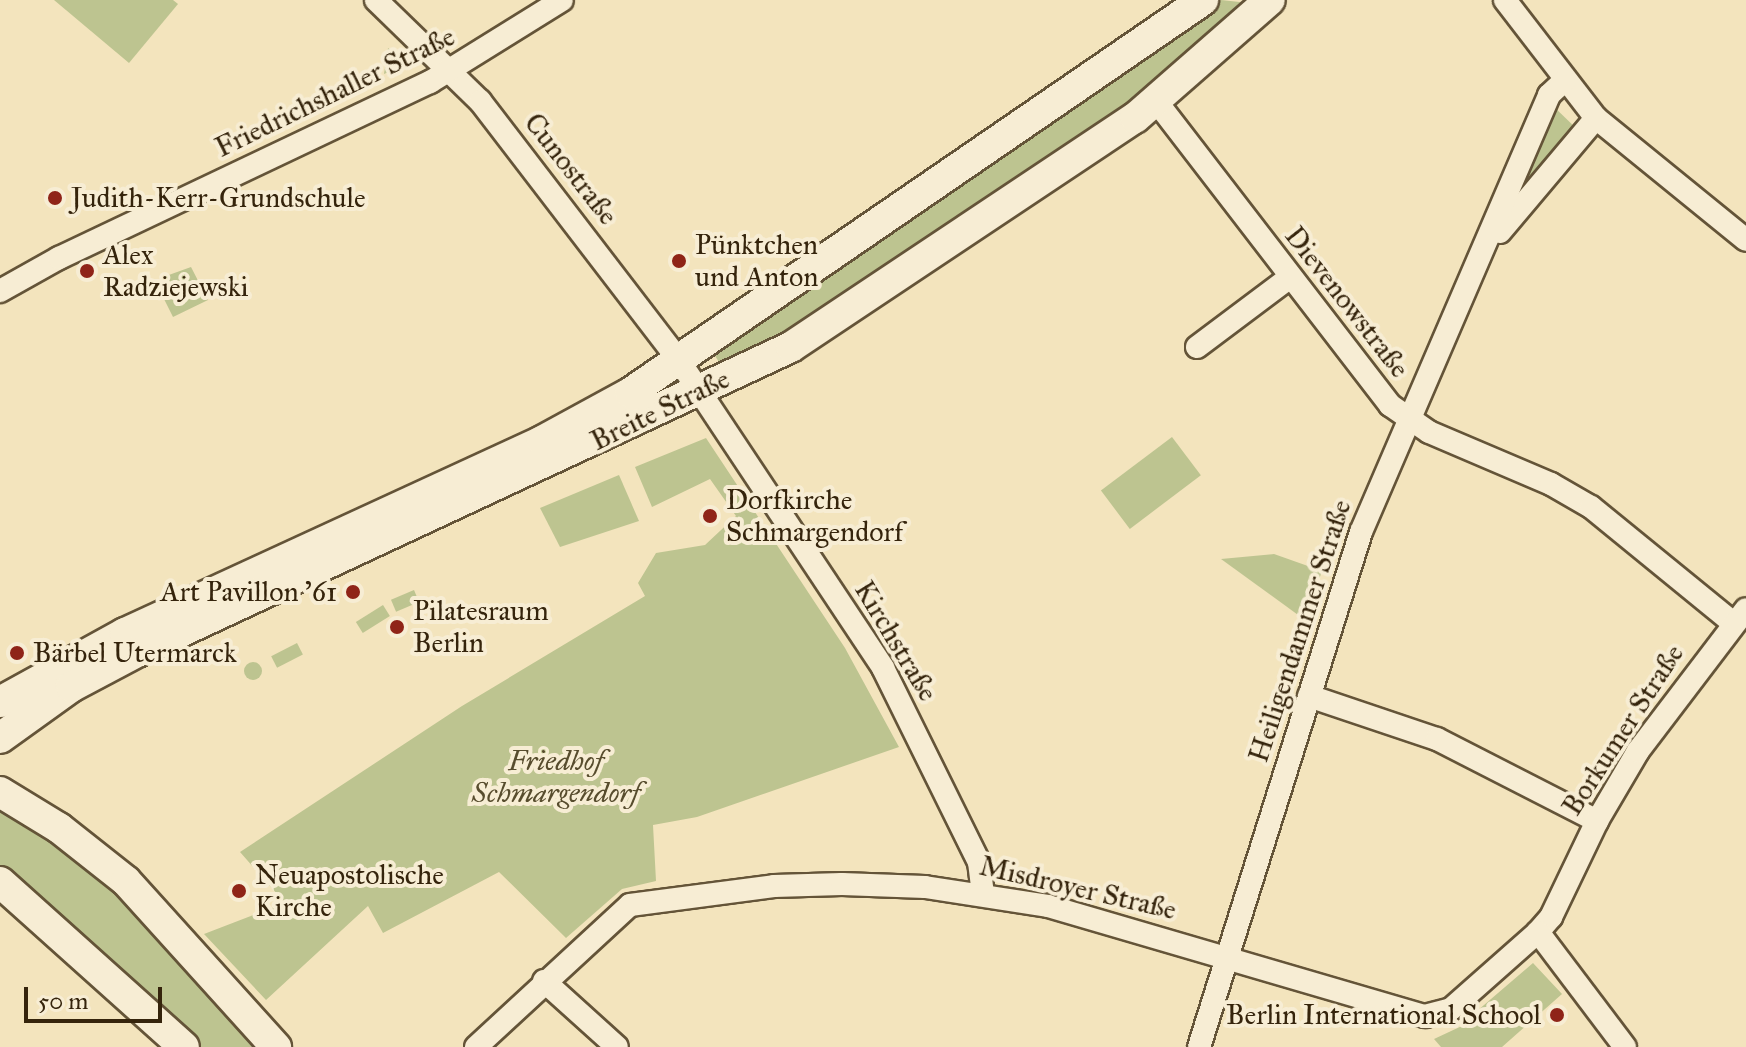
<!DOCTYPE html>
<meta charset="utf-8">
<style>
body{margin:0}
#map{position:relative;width:1746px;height:1047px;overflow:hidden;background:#f3e4bd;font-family:"IM FELL Great Primer",serif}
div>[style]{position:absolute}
.green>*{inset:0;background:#bdc490;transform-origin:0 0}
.round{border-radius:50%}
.roads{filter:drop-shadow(2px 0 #645438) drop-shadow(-2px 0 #645438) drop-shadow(0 2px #645438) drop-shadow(0 -2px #645438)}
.street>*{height:22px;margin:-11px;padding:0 11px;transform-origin:11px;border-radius:11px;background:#f7edd4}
.secondary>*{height:30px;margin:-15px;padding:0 15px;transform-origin:15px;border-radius:15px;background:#f7edd4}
.dots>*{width:22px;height:22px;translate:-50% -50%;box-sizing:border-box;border:4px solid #f7edd4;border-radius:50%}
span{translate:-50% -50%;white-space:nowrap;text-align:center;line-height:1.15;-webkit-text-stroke:8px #f7edd4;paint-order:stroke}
.street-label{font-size:28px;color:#35240c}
.poi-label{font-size:28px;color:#35240c}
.left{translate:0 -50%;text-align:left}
.right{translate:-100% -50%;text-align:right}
.park-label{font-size:28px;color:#574c2d;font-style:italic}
.scale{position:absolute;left:24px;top:987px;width:138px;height:36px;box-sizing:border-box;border:4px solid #35240c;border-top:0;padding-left:10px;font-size:24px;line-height:28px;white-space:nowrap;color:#35240c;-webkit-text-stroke:6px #f7edd4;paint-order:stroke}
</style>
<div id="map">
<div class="green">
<i style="clip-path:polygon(54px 0,173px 0,178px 4px,129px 63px)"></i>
<i style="clip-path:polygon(1221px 0,1249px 3px,1119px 115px,817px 319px,723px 369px,711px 349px)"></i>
<i style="clip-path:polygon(388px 48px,408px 63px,384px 74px)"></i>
<i style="clip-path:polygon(1552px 105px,1579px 131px,1534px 186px,1520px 176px)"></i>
<i style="clip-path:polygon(191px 267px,208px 300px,173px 317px,161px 293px,170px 288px,166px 276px)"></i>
<i style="left:1172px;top:437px;width:48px;height:89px;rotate:53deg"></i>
<i style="clip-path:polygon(706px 438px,845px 648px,899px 747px,697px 817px,653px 825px,656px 881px,622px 889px,566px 938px,499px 872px,383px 933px,368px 906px,266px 1000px,204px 934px,285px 903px,240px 852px,462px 706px,645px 596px,638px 583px,656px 553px,705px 545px,736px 516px,710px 479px,652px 507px,635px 467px)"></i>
<i style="clip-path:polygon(619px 475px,639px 521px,560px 547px,540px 508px)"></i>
<i style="clip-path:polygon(1274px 554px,1322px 571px,1305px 620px,1221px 559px)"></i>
<i style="left:414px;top:590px;width:13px;height:25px;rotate:67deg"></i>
<i style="left:383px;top:605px;width:13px;height:32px;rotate:58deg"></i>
<i style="left:297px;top:643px;width:13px;height:29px;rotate:63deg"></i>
<i class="round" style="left:244px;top:662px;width:18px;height:18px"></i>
<i style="clip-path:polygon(0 807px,105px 876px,265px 1047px,197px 1047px,0 868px)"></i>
<i style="clip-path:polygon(1533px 963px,1562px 994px,1502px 1047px,1441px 1047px,1434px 1039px,1464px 1025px,1468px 1028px,1474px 1022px,1470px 1017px)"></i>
</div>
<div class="roads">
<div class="street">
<i style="left:376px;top:0;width:145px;rotate:44.2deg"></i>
<i style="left:480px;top:101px;width:325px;rotate:52.5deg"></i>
<i style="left:678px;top:359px;width:371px;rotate:56.4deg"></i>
<i style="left:883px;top:668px;width:216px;rotate:63.7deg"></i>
<i style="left:979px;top:862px;width:32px;rotate:83deg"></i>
<i style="left:1505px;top:0;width:149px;rotate:52.4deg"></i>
<i style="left:1596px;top:118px;width:193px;rotate:39.1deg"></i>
<i style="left:1156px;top:101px;width:384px;rotate:52.4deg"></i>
<i style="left:1390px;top:405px;width:47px;rotate:34.7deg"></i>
<i style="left:1429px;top:432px;width:133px;rotate:23.1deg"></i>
<i style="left:1551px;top:484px;width:46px;rotate:29.9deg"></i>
<i style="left:1591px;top:507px;width:183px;rotate:39.2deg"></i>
<i style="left:1500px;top:232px;width:149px;rotate:-49.9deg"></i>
<i style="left:0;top:291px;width:68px;rotate:-29.2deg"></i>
<i style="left:59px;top:258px;width:411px;rotate:-25.4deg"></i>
<i style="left:430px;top:82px;width:155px;rotate:-31.8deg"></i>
<i style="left:1197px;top:347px;width:115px;rotate:-36.9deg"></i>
<i style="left:1309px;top:696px;width:135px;rotate:18.6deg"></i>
<i style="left:1437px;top:739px;width:180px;rotate:27.1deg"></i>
<i style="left:1538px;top:932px;width:20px;rotate:-49deg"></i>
<i style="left:1551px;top:917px;width:106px;rotate:-64.4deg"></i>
<i style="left:1597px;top:821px;width:81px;rotate:-59.6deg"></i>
<i style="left:1638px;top:751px;width:178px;rotate:-52.7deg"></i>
<i style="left:544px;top:981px;width:98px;rotate:42.1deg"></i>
<i style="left:476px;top:1047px;width:209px;rotate:-42.7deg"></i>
<i style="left:630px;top:905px;width:145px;rotate:-7.5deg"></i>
<i style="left:774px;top:886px;width:68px;rotate:-1.7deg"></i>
<i style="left:842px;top:884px;width:83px;rotate:2.1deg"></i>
<i style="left:925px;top:887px;width:124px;rotate:8.8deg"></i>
<i style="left:1048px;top:906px;width:393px;rotate:16.3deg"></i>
<i style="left:1425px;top:1016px;width:27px;rotate:-15deg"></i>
<i style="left:1451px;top:1009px;width:116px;rotate:-41.5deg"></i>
<i style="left:1538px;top:932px;width:144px;rotate:52.9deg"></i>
<i style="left:1199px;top:1047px;width:540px;rotate:-72.54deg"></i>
<i style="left:1361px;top:532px;width:476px;rotate:-66.7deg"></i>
<i style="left:1549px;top:95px;width:22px;rotate:-43deg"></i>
</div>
<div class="secondary">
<i style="left:0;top:702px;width:143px;rotate:-28.9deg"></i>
<i style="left:125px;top:633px;width:459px;rotate:-24.7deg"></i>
<i style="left:542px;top:441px;width:100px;rotate:-28.6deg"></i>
<i style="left:630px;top:393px;width:695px;rotate:-34.44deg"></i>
<i style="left:0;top:738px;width:87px;rotate:-35.7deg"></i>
<i style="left:71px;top:687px;width:72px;rotate:-28deg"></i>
<i style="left:135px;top:653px;width:724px;rotate:-25.01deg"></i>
<i style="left:791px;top:347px;width:413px;rotate:-33.7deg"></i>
<i style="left:1135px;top:118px;width:179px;rotate:-41.2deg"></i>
<i style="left:0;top:792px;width:69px;rotate:31.4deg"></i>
<i style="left:59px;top:828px;width:85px;rotate:38.3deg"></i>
<i style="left:126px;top:881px;width:224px;rotate:47.9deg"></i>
<i style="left:0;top:882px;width:247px;rotate:41.9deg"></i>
</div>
</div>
<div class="dots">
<i style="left:55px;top:198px;background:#8f2418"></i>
<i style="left:679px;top:261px;background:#8f2418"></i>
<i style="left:87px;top:271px;background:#8f2418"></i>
<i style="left:710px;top:516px;background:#8f2418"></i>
<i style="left:353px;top:592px;background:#8f2418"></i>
<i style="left:397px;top:627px;background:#8f2418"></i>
<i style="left:17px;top:653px;background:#8f2418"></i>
<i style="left:239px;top:891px;background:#8f2418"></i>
<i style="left:1557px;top:1015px;background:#8f2418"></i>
</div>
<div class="street-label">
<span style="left:335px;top:92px;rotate:-26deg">Friedrichshaller Straße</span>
<span style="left:571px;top:169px;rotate:52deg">Cunostraße</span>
<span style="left:1347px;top:302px;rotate:52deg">Dievenowstraße</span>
<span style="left:660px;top:410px;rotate:-26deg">Breite Straße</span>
<span style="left:1300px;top:631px;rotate:-72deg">Heiligendammer Straße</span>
<span style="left:896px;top:641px;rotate:59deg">Kirchstraße</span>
<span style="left:1623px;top:730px;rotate:-57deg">Borkumer Straße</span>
<span style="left:1078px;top:888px;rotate:13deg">Misdroyer Straße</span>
</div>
<div class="poi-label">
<span class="left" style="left:71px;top:198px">Judith-Kerr-Grundschule</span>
<span class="left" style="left:695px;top:261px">Pünktchen<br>und Anton</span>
<span class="left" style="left:103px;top:271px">Alex<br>Radziejewski</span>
<span class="left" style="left:726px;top:516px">Dorfkirche<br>Schmargendorf</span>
<span class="right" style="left:337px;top:592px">Art Pavillon '61</span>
<span class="left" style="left:413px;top:627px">Pilatesraum<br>Berlin</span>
<span class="left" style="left:33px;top:653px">Bärbel Utermarck</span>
<span class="left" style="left:255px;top:891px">Neuapostolische<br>Kirche</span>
<span class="right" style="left:1541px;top:1015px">Berlin International School</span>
</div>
<div class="park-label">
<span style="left:556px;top:777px">Friedhof<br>Schmargendorf</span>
</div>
<div class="scale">50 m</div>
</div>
